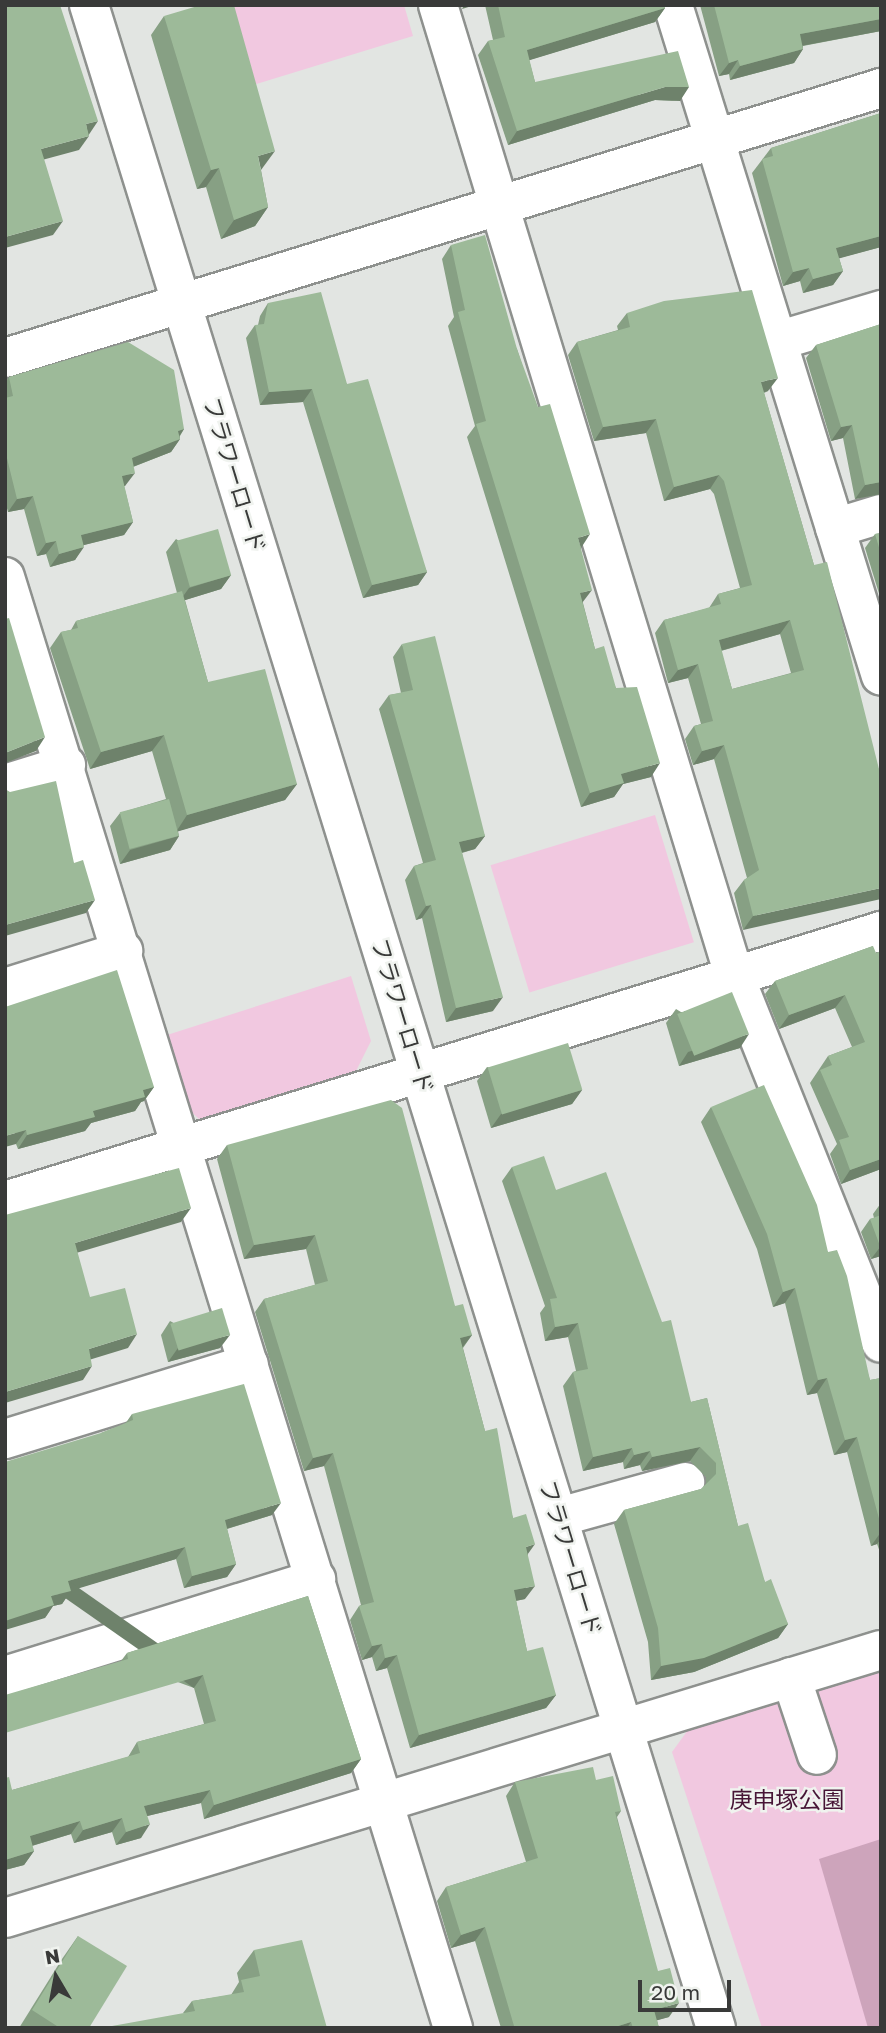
<!DOCTYPE html>
<meta charset="utf-8">
<style>
body{margin:0}
#map{position:relative;width:886px;height:2033px;overflow:hidden;background:#e2e5e2;font-family:"Golos Text","Noto Sans JP",sans-serif}
div>[style]{position:absolute}
.green>*{inset:0;background:#f1c8e0;transform-origin:0 0}
.water>*{inset:0;background:#cda4bb}
.roads{filter:drop-shadow(2px 0 #8e918e) drop-shadow(-2px 0 #8e918e) drop-shadow(0 2px #8e918e) drop-shadow(0 -2px #8e918e)}
.minor>*{height:38px;margin:-19px;padding:0 19px;transform-origin:19px;border-radius:19px;background:#fff}
.wall>*{inset:0;background:#87a084}
.shaded-wall>*{inset:0;background:#6e826b;transform-origin:0 0}
.building>*{inset:0;background:#9dba99;transform-origin:0 0}
span{translate:-50% -50%;white-space:nowrap;text-align:center;line-height:1.15;-webkit-text-stroke:5px #f0f3ef;paint-order:stroke}
.street-label{font-size:23px;color:#393a39}
.park-label{font-size:23px;color:#471536}
.frame{position:absolute;inset:0;border:7px solid #393a39;pointer-events:none}
.north{position:absolute;left:21px;top:1942px;width:70px;height:70px;-webkit-text-stroke:5px #f0f3ef;paint-order:stroke;rotate:350deg;font-size:19px;font-weight:700;line-height:28px;text-align:center;color:#393a39}
.north::after{content:'';display:block;margin:auto;width:24px;height:32px;background:#393a39;clip-path:polygon(50% 0,100% 100%,50% 72%,0 100%)}
.scale{position:absolute;left:638px;top:1980px;width:93px;height:32px;box-sizing:border-box;border:4px solid #393a39;border-top:0;padding-left:9px;font-size:21px;line-height:24px;white-space:nowrap;color:#393a39;-webkit-text-stroke:5px #f0f3ef;paint-order:stroke}
</style>
<div id="map">
<div class="green">
<i style="clip-path:polygon(218px 5px,404px 5px,413px 36px,243px 88px)"></i>
<i style="left:655px;top:815px;width:133px;height:172px;rotate:73deg"></i>
<i style="clip-path:polygon(351px 976px,371px 1041px,356px 1071px,199px 1119px,185px 1106px,164px 1036px)"></i>
<i style="clip-path:polygon(881px 1671px,881px 2028px,762px 2028px,672px 1752px,688px 1730px)"></i>
</div>
<div class="water">
<i style="clip-path:polygon(881px 1839px,881px 2028px,868px 2028px,819px 1859px)"></i>
</div>
<div class="roads">
<div class="minor">
<i style="left:89px;top:5px;width:2118px;rotate:72.78deg"></i>
<i style="left:438px;top:5px;width:1014px;rotate:73.03deg"></i>
<i style="left:734px;top:975px;width:396px;rotate:68.2deg"></i>
<i style="left:673px;top:5px;width:702px;rotate:72.78deg"></i>
<i style="left:777px;top:341px;width:109px;rotate:-16.6deg"></i>
<i style="left:5px;top:358px;width:917px;rotate:-17.13deg"></i>
<i style="left:835px;top:528px;width:48px;rotate:-16.9deg"></i>
<i style="left:5px;top:577px;width:1519px;rotate:72.84deg"></i>
<i style="left:5px;top:784px;width:64px;rotate:-17.3deg"></i>
<i style="left:5px;top:988px;width:124px;rotate:-17.4deg"></i>
<i style="left:5px;top:1201px;width:917px;rotate:-17.13deg"></i>
<i style="left:5px;top:1439px;width:255px;rotate:-17.1deg"></i>
<i style="left:559px;top:1517px;width:131px;rotate:-15.5deg"></i>
<i style="left:5px;top:1676px;width:326px;rotate:-17.3deg"></i>
<i style="left:791px;top:1677px;width:82px;rotate:71.6deg"></i>
<i style="left:5px;top:1918px;width:916px;rotate:-17.01deg"></i>
</div>
</div>
<div class="wall">
<i style="clip-path:polygon(485px 5px,664px 5px,665px 8px,655px 22px,529px 60px,535px 82px,680px 101px,655px 100px,508px 145px,478px 55px,488px 41px,493px 40px)"></i>
<i style="clip-path:polygon(700px 5px,881px 5px,881px 31px,803px 46px,803px 49px,794px 63px,730px 80px,729px 74px,719px 76px)"></i>
<i style="clip-path:polygon(164px 16px,261px 170px,268px 207px,255px 226px,221px 239px,206px 187px,197px 189px,151px 35px)"></i>
<i style="clip-path:polygon(881px 113px,881px 247px,839px 258px,843px 271px,833px 285px,803px 293px,800px 281px,783px 286px,752px 173px,771px 148px)"></i>
<i style="clip-path:polygon(451px 245px,517px 349px,581px 548px,583px 603px,595px 649px,616px 688px,651px 777px,623px 784px,614px 797px,581px 807px,467px 437px,475px 426px,448px 326px,454px 317px,442px 259px)"></i>
<i style="clip-path:polygon(268px 303px,347px 384px,427px 572px,418px 585px,363px 598px,303px 402px,260px 405px,246px 338px,255px 325px,258px 325px,260px 316px)"></i>
<i style="clip-path:polygon(evenodd,627px 313px,768px 391px,764px 393px,814px 565px,881px 777px,743px 930px,734px 893px,744px 880px,747px 878px,714px 759px,693px 765px,685px 739px,694px 726px,701px 724px,688px 678px,668px 683px,655px 633px,664px 620px,709px 608px,718px 594px,740px 588px,714px 494px,710px 489px,664px 501px,646px 433px,594px 441px,568px 355px,577px 342px,618px 330px,617px 326px,627px 313px,780px 634px,791px 673px,732px 689px,721px 651px,780px 634px)"></i>
<i style="clip-path:polygon(881px 324px,881px 494px,855px 499px,843px 438px,831px 441px,806px 358px,816px 345px)"></i>
<i style="clip-path:polygon(9px 377px,184px 429px,180px 436px,180px 439px,171px 452px,133px 467px,125px 486px,124px 486px,133px 522px,124px 535px,84px 545px,75px 560px,50px 567px,46px 554px,37px 556px,24px 509px,8px 512px,5px 501px,5px 382px)"></i>
<i style="clip-path:polygon(881px 533px,881px 600px,865px 548px,875px 534px)"></i>
<i style="clip-path:polygon(176px 539px,231px 575px,221px 589px,185px 600px,208px 682px,297px 784px,285px 800px,178px 831px,179px 836px,170px 850px,120px 864px,110px 826px,120px 813px,166px 799px,152px 751px,90px 769px,50px 648px,61px 632px,71px 630px,76px 621px,177px 593px,166px 552px)"></i>
<i style="clip-path:polygon(402px 644px,485px 836px,475px 849px,462px 853px,493px 1011px,446px 1022px,422px 918px,416px 920px,405px 880px,414px 866px,423px 863px,379px 709px,389px 695px,401px 693px,393px 657px)"></i>
<i style="clip-path:polygon(873px 946px,881px 1169px,841px 1184px,830px 1154px,837px 1144px,810px 1083px,828px 1056px,852px 1047px,835px 1008px,779px 1029px,765px 994px,775px 981px)"></i>
<i style="clip-path:polygon(5px 1007px,154px 1087px,144px 1101px,141px 1102px,135px 1111px,91px 1123px,85px 1131px,18px 1149px,16px 1144px)"></i>
<i style="clip-path:polygon(676px 1009px,740px 1048px,679px 1066px,666px 1023px)"></i>
<i style="clip-path:polygon(487px 1067px,582px 1090px,572px 1104px,491px 1128px,477px 1081px)"></i>
<i style="clip-path:polygon(711px 1107px,828px 1252px,870px 1380px,881px 1378px,881px 1555px,877px 1544px,871px 1546px,847px 1452px,834px 1455px,817px 1393px,807px 1395px,785px 1303px,773px 1307px,757px 1249px,701px 1122px)"></i>
<i style="clip-path:polygon(227px 1145px,455px 1306px,472px 1335px,463px 1348px,485px 1431px,513px 1518px,528px 1554px,525px 1599px,516px 1601px,527px 1651px,556px 1695px,546px 1708px,410px 1748px,387px 1668px,376px 1671px,372px 1657px,362px 1660px,350px 1620px,359px 1606px,361px 1605px,324px 1466px,304px 1471px,255px 1312px,264px 1299px,315px 1285px,306px 1249px,244px 1259px,217px 1159px)"></i>
<i style="clip-path:polygon(512px 1167px,556px 1190px,691px 1402px,707px 1398px,738px 1526px,765px 1582px,788px 1624px,778px 1638px,694px 1672px,651px 1680px,648px 1642px,614px 1524px,624px 1510px,701px 1489px,706px 1484px,706px 1477px,690px 1461px,642px 1471px,640px 1465px,624px 1469px,623px 1462px,583px 1471px,563px 1386px,573px 1372px,576px 1371px,568px 1337px,545px 1341px,540px 1313px,545px 1306px,502px 1181px)"></i>
<i style="clip-path:polygon(881px 1203px,881px 1256px,871px 1259px,861px 1232px,870px 1219px,874px 1218px,873px 1214px)"></i>
<i style="clip-path:polygon(170px 1321px,220px 1348px,168px 1362px,161px 1335px)"></i>
<i style="clip-path:polygon(132px 1414px,272px 1515px,227px 1529px,236px 1564px,227px 1577px,184px 1588px,176px 1559px,71px 1590px,62px 1604px,53px 1606px,45px 1618px,101px 1433px,125px 1424px)"></i>
<i style="clip-path:polygon(308px 1596px,361px 1759px,351px 1773px,204px 1819px,201px 1803px,147px 1816px,141px 1838px,116px 1845px,112px 1832px,74px 1843px,71px 1834px,32px 1846px,34px 1851px,24px 1865px,5px 1870px,5px 1778px,12px 1790px,128px 1757px,137px 1742px,204px 1724px,194px 1688px,121px 1661px,127px 1653px)"></i>
<i style="clip-path:polygon(596px 1780px,621px 1811px,617px 1817px,669px 2017px,657px 2020px,659px 2028px,501px 2028px,475px 1941px,451px 1948px,437px 1901px,446px 1887px,526px 1862px,506px 1796px,515px 1782px)"></i>
<i style="clip-path:polygon(78px 1936px,89px 2028px,19px 2028px,62px 1959px)"></i>
<i style="clip-path:polygon(254px 1950px,327px 2028px,183px 2013px,192px 2001px,231px 1995px,239px 1982px,237px 1973px)"></i>
</div>
<div class="shaded-wall">
<i style="clip-path:polygon(464px 5px,475px 5px,462px 9px)"></i>
<i style="clip-path:polygon(665px 8px,655px 22px,517px 64px,527px 50px)"></i>
<i style="clip-path:polygon(881px 19px,881px 31px,790px 48px,800px 34px)"></i>
<i style="clip-path:polygon(803px 49px,794px 63px,730px 80px,740px 66px)"></i>
<i style="clip-path:polygon(738px 60px,729px 74px,719px 76px,729px 63px)"></i>
<i style="clip-path:polygon(665px 87px,689px 87px,680px 101px,655px 100px,508px 145px,517px 131px)"></i>
<i style="clip-path:polygon(98px 121px,88px 136px,86px 124px)"></i>
<i style="clip-path:polygon(89px 136px,79px 150px,31px 163px,41px 149px)"></i>
<i style="clip-path:polygon(275px 151px,261px 170px,258px 156px)"></i>
<i style="clip-path:polygon(219px 168px,206px 187px,197px 189px,211px 170px)"></i>
<i style="clip-path:polygon(268px 207px,255px 226px,221px 239px,234px 220px)"></i>
<i style="clip-path:polygon(63px 221px,53px 235px,5px 248px,5px 237px)"></i>
<i style="clip-path:polygon(881px 236px,881px 247px,826px 262px,836px 248px)"></i>
<i style="clip-path:polygon(809px 268px,800px 281px,783px 286px,793px 272px)"></i>
<i style="clip-path:polygon(843px 271px,833px 285px,803px 293px,813px 279px)"></i>
<i style="clip-path:polygon(778px 378px,768px 391px,751px 396px,761px 382px)"></i>
<i style="clip-path:polygon(312px 389px,303px 402px,260px 405px,269px 392px)"></i>
<i style="clip-path:polygon(656px 419px,646px 433px,594px 441px,603px 427px)"></i>
<i style="clip-path:polygon(852px 425px,843px 438px,831px 441px,841px 427px)"></i>
<i style="clip-path:polygon(184px 429px,176px 441px,180px 439px,171px 452px,122px 471px,132px 458px,178px 431px)"></i>
<i style="clip-path:polygon(135px 473px,125px 486px,113px 489px,122px 476px)"></i>
<i style="clip-path:polygon(719px 475px,710px 489px,664px 501px,674px 487px)"></i>
<i style="clip-path:polygon(881px 482px,881px 494px,855px 499px,865px 485px)"></i>
<i style="clip-path:polygon(33px 496px,24px 509px,8px 512px,17px 499px)"></i>
<i style="clip-path:polygon(133px 522px,124px 535px,72px 548px,81px 535px)"></i>
<i style="clip-path:polygon(590px 534px,581px 548px,578px 538px)"></i>
<i style="clip-path:polygon(56px 541px,46px 554px,37px 556px,46px 543px)"></i>
<i style="clip-path:polygon(84px 547px,75px 560px,50px 567px,59px 554px)"></i>
<i style="clip-path:polygon(427px 572px,418px 585px,363px 598px,372px 585px)"></i>
<i style="clip-path:polygon(231px 575px,221px 589px,179px 602px,189px 588px)"></i>
<i style="clip-path:polygon(592px 590px,582px 603px,580px 593px)"></i>
<i style="clip-path:polygon(790px 620px,780px 634px,709px 654px,719px 640px)"></i>
<i style="clip-path:polygon(698px 664px,688px 678px,668px 683px,678px 670px)"></i>
<i style="clip-path:polygon(164px 735px,152px 751px,90px 769px,101px 752px)"></i>
<i style="clip-path:polygon(45px 737px,36px 751px,5px 763px,5px 753px)"></i>
<i style="clip-path:polygon(724px 745px,714px 759px,693px 765px,702px 751px)"></i>
<i style="clip-path:polygon(660px 763px,651px 777px,623px 784px,614px 797px,581px 807px,590px 793px,621px 774px)"></i>
<i style="clip-path:polygon(297px 784px,285px 800px,176px 832px,187px 815px)"></i>
<i style="clip-path:polygon(179px 836px,170px 850px,120px 864px,130px 850px)"></i>
<i style="clip-path:polygon(485px 836px,475px 849px,449px 856px,459px 842px)"></i>
<i style="clip-path:polygon(881px 888px,881px 899px,743px 930px,753px 916px)"></i>
<i style="clip-path:polygon(95px 900px,86px 913px,5px 936px,5px 925px)"></i>
<i style="clip-path:polygon(431px 905px,422px 918px,416px 920px,426px 906px)"></i>
<i style="clip-path:polygon(845px 995px,835px 1008px,779px 1029px,789px 1015px)"></i>
<i style="clip-path:polygon(503px 997px,493px 1011px,446px 1022px,456px 1008px)"></i>
<i style="clip-path:polygon(749px 1034px,740px 1048px,679px 1066px,688px 1052px)"></i>
<i style="clip-path:polygon(154px 1087px,144px 1101px,141px 1102px,135px 1111px,91px 1123px,85px 1131px,18px 1149px,27px 1135px,93px 1111px,143px 1090px)"></i>
<i style="clip-path:polygon(582px 1090px,572px 1104px,491px 1128px,501px 1114px)"></i>
<i style="clip-path:polygon(26px 1130px,16px 1144px,5px 1147px,5px 1136px)"></i>
<i style="clip-path:polygon(881px 1159px,881px 1169px,841px 1184px,850px 1170px)"></i>
<i style="clip-path:polygon(191px 1208px,181px 1222px,66px 1256px,75px 1243px)"></i>
<i style="clip-path:polygon(315px 1235px,306px 1249px,244px 1259px,254px 1245px)"></i>
<i style="clip-path:polygon(881px 1246px,881px 1256px,871px 1259px)"></i>
<i style="clip-path:polygon(795px 1288px,785px 1303px,773px 1307px,783px 1292px)"></i>
<i style="clip-path:polygon(578px 1323px,568px 1337px,545px 1341px,555px 1327px)"></i>
<i style="clip-path:polygon(137px 1334px,128px 1348px,79px 1363px,89px 1349px)"></i>
<i style="clip-path:polygon(230px 1335px,220px 1348px,168px 1362px,178px 1348px)"></i>
<i style="clip-path:polygon(472px 1335px,462px 1348px,460px 1338px)"></i>
<i style="clip-path:polygon(92px 1366px,83px 1380px,5px 1403px,5px 1392px)"></i>
<i style="clip-path:polygon(827px 1378px,817px 1393px,807px 1395px,818px 1380px)"></i>
<i style="clip-path:polygon(857px 1437px,847px 1452px,834px 1455px,845px 1440px)"></i>
<i style="clip-path:polygon(700px 1447px,690px 1461px,642px 1471px,652px 1457px)"></i>
<i style="clip-path:polygon(632px 1448px,623px 1462px,583px 1471px,593px 1457px)"></i>
<i style="clip-path:polygon(650px 1451px,640px 1465px,624px 1469px,634px 1455px)"></i>
<i style="clip-path:polygon(333px 1453px,324px 1466px,304px 1471px,313px 1458px)"></i>
<i style="clip-path:polygon(281px 1503px,272px 1515px,216px 1532px,225px 1520px)"></i>
<i style="clip-path:polygon(881px 1532px,881px 1539px,877px 1544px,871px 1546px)"></i>
<i style="clip-path:polygon(535px 1544px,525px 1558px,526px 1547px)"></i>
<i style="clip-path:polygon(185px 1547px,176px 1559px,60px 1594px,68px 1581px)"></i>
<i style="clip-path:polygon(236px 1564px,227px 1577px,184px 1588px,192px 1576px)"></i>
<i style="clip-path:polygon(535px 1586px,525px 1599px,504px 1603px,514px 1590px)"></i>
<i style="clip-path:polygon(71px 1591px,62px 1604px,53px 1606px,45px 1618px,5px 1630px,5px 1621px,51px 1596px)"></i>
<i style="clip-path:polygon(788px 1624px,778px 1638px,694px 1672px,651px 1680px,661px 1666px)"></i>
<i style="clip-path:polygon(382px 1644px,372px 1657px,362px 1660px,372px 1646px)"></i>
<i style="clip-path:polygon(397px 1655px,387px 1668px,376px 1671px,385px 1658px)"></i>
<i style="left:203px;top:1675px;width:16px;height:206px;rotate:125deg"></i>
<i style="clip-path:polygon(556px 1695px,546px 1708px,410px 1748px,419px 1735px)"></i>
<i style="clip-path:polygon(361px 1759px,351px 1773px,204px 1819px,214px 1805px)"></i>
<i style="clip-path:polygon(210px 1790px,201px 1803px,135px 1819px,144px 1806px)"></i>
<i style="clip-path:polygon(122px 1818px,112px 1832px,74px 1843px,83px 1830px)"></i>
<i style="clip-path:polygon(80px 1821px,71px 1834px,21px 1849px,30px 1836px)"></i>
<i style="clip-path:polygon(150px 1824px,141px 1838px,116px 1845px,126px 1832px)"></i>
<i style="clip-path:polygon(34px 1851px,24px 1865px,5px 1870px,5px 1860px)"></i>
<i style="clip-path:polygon(485px 1927px,475px 1941px,451px 1948px,461px 1935px)"></i>
<i style="clip-path:polygon(679px 2003px,669px 2017px,644px 2024px,654px 2010px)"></i>
<i style="clip-path:polygon(631px 2022px,627px 2028px,612px 2028px)"></i>
</div>
<div class="building">
<i style="clip-path:polygon(5px 5px,60px 5px,98px 121px,86px 124px,89px 136px,41px 149px,63px 221px,5px 237px)"></i>
<i style="clip-path:polygon(201px 5px,234px 5px,275px 151px,258px 156px,268px 207px,234px 220px,219px 168px,211px 170px,164px 16px)"></i>
<i style="clip-path:polygon(498px 5px,664px 5px,665px 8px,527px 50px,535px 82px,678px 51px,689px 87px,665px 87px,517px 131px,488px 41px,505px 37px)"></i>
<i style="clip-path:polygon(714px 5px,881px 5px,881px 19px,800px 34px,803px 49px,740px 66px,738px 60px,729px 63px)"></i>
<i style="clip-path:polygon(881px 113px,881px 236px,836px 248px,843px 271px,813px 279px,809px 268px,793px 272px,762px 159px,773px 156px,771px 148px)"></i>
<i style="clip-path:polygon(485px 235px,517px 349px,538px 407px,550px 404px,590px 534px,578px 538px,592px 590px,580px 593px,595px 649px,604px 646px,616px 688px,637px 687px,660px 763px,621px 774px,624px 783px,590px 793px,476px 424px,486px 421px,458px 312px,465px 310px,451px 245px)"></i>
<i style="clip-path:polygon(evenodd,752px 290px,778px 378px,761px 382px,814px 565px,827px 562px,881px 777px,881px 888px,753px 916px,744px 880px,759px 870px,724px 745px,702px 751px,694px 726px,713px 721px,698px 664px,678px 670px,664px 620px,721px 604px,718px 594px,752px 585px,724px 481px,719px 475px,674px 487px,656px 419px,603px 427px,577px 342px,630px 327px,627px 313px,664px 301px,752px 290px,790px 620px,804px 670px,732px 689px,719px 640px,790px 620px)"></i>
<i style="clip-path:polygon(321px 292px,347px 384px,368px 379px,427px 572px,372px 585px,312px 389px,269px 392px,255px 325px,264px 324px,268px 303px)"></i>
<i style="clip-path:polygon(881px 324px,881px 482px,865px 485px,852px 425px,841px 427px,816px 345px)"></i>
<i style="clip-path:polygon(128px 342px,174px 370px,184px 429px,178px 431px,180px 439px,132px 458px,135px 473px,122px 476px,133px 522px,81px 535px,84px 547px,59px 554px,56px 541px,46px 543px,33px 496px,17px 499px,5px 450px,5px 398px,13px 396px,9px 377px)"></i>
<i style="left:218px;top:529px;width:48px;height:43px;rotate:74deg"></i>
<i style="clip-path:polygon(881px 533px,881px 554px,875px 534px)"></i>
<i style="clip-path:polygon(182px 591px,208px 682px,265px 669px,297px 784px,187px 815px,164px 735px,101px 752px,61px 632px,78px 628px,76px 621px)"></i>
<i style="clip-path:polygon(9px 618px,45px 737px,5px 753px,5px 619px)"></i>
<i style="clip-path:polygon(435px 636px,485px 836px,459px 842px,503px 997px,456px 1008px,431px 905px,426px 906px,414px 866px,436px 860px,389px 695px,413px 690px,402px 644px)"></i>
<i style="clip-path:polygon(56px 781px,74px 863px,83px 860px,95px 900px,5px 925px,5px 789px,10px 792px)"></i>
<i style="left:169px;top:799px;width:38px;height:51px;rotate:75deg"></i>
<i style="clip-path:polygon(873px 946px,876px 953px,881px 951px,881px 1159px,850px 1170px,839px 1140px,849px 1137px,820px 1070px,832px 1065px,828px 1056px,865px 1042px,845px 995px,789px 1015px,775px 981px)"></i>
<i style="clip-path:polygon(117px 970px,154px 1087px,143px 1090px,145px 1097px,93px 1111px,95px 1117px,27px 1135px,26px 1130px,5px 1136px,5px 1007px)"></i>
<i style="left:732px;top:992px;width:45px;height:59px;rotate:68deg"></i>
<i style="left:568px;top:1043px;width:49px;height:84px;rotate:73deg"></i>
<i style="clip-path:polygon(764px 1085px,817px 1205px,828px 1252px,837px 1250px,847px 1276px,870px 1380px,881px 1378px,881px 1526px,857px 1437px,845px 1440px,827px 1378px,818px 1380px,795px 1288px,783px 1292px,767px 1234px,711px 1107px)"></i>
<i style="clip-path:polygon(391px 1100px,402px 1108px,455px 1306px,463px 1304px,472px 1335px,460px 1338px,485px 1431px,497px 1428px,513px 1518px,526px 1514px,535px 1544px,526px 1547px,535px 1586px,514px 1590px,527px 1651px,543px 1647px,556px 1695px,419px 1735px,397px 1655px,385px 1658px,382px 1644px,372px 1646px,359px 1606px,374px 1602px,333px 1453px,313px 1458px,264px 1299px,328px 1281px,315px 1235px,254px 1245px,227px 1145px)"></i>
<i style="clip-path:polygon(544px 1156px,556px 1190px,606px 1172px,662px 1322px,671px 1320px,691px 1402px,707px 1398px,738px 1526px,748px 1523px,765px 1582px,771px 1579px,788px 1624px,704px 1658px,661px 1666px,658px 1628px,624px 1510px,701px 1489px,716px 1474px,716px 1463px,700px 1447px,652px 1457px,650px 1451px,634px 1455px,632px 1448px,593px 1457px,573px 1372px,588px 1369px,578px 1323px,555px 1327px,550px 1299px,557px 1298px,512px 1167px)"></i>
<i style="clip-path:polygon(179px 1168px,191px 1208px,75px 1243px,90px 1297px,125px 1288px,137px 1334px,89px 1349px,92px 1366px,5px 1392px,5px 1215px)"></i>
<i style="clip-path:polygon(881px 1215px,881px 1246px,880px 1246px,870px 1219px)"></i>
<i style="left:222px;top:1308px;width:28px;height:54px;rotate:73deg"></i>
<i style="clip-path:polygon(244px 1384px,281px 1503px,225px 1520px,236px 1564px,192px 1576px,185px 1547px,68px 1581px,71px 1591px,51px 1596px,54px 1605px,5px 1621px,5px 1462px,101px 1433px,133px 1420px,132px 1414px)"></i>
<i style="clip-path:polygon(308px 1596px,361px 1759px,214px 1805px,210px 1790px,144px 1806px,150px 1824px,126px 1832px,122px 1818px,83px 1830px,80px 1821px,30px 1836px,34px 1851px,5px 1860px,5px 1778px,9px 1777px,12px 1790px,140px 1753px,137px 1742px,216px 1721px,203px 1675px,5px 1733px,5px 1695px,128px 1659px,127px 1653px)"></i>
<i style="clip-path:polygon(593px 1767px,596px 1780px,613px 1776px,621px 1811px,615px 1812px,658px 1971px,670px 1968px,679px 2003px,654px 2010px,659px 2028px,633px 2028px,631px 2022px,612px 2028px,510px 2028px,514px 2026px,485px 1927px,461px 1935px,446px 1887px,538px 1858px,515px 1782px)"></i>
<i style="clip-path:polygon(78px 1936px,127px 1966px,89px 2028px,60px 2028px,32px 2010px)"></i>
<i style="clip-path:polygon(302px 1940px,327px 2028px,101px 2028px,195px 2011px,192px 2001px,244px 1992px,241px 1980px,260px 1976px,254px 1950px)"></i>
</div>
<div class="street-label">
<span style="left:235px;top:475px;rotate:73deg">フラワーロード</span>
<span style="left:403px;top:1016px;rotate:73deg">フラワーロード</span>
<span style="left:571px;top:1558px;rotate:73deg">フラワーロード</span>
</div>
<div class="park-label">
<span style="left:787px;top:1799px">庚申塚公園</span>
</div>
<div class="frame"></div>
<div class="north">N</div>
<div class="scale">20 m</div>
</div>
